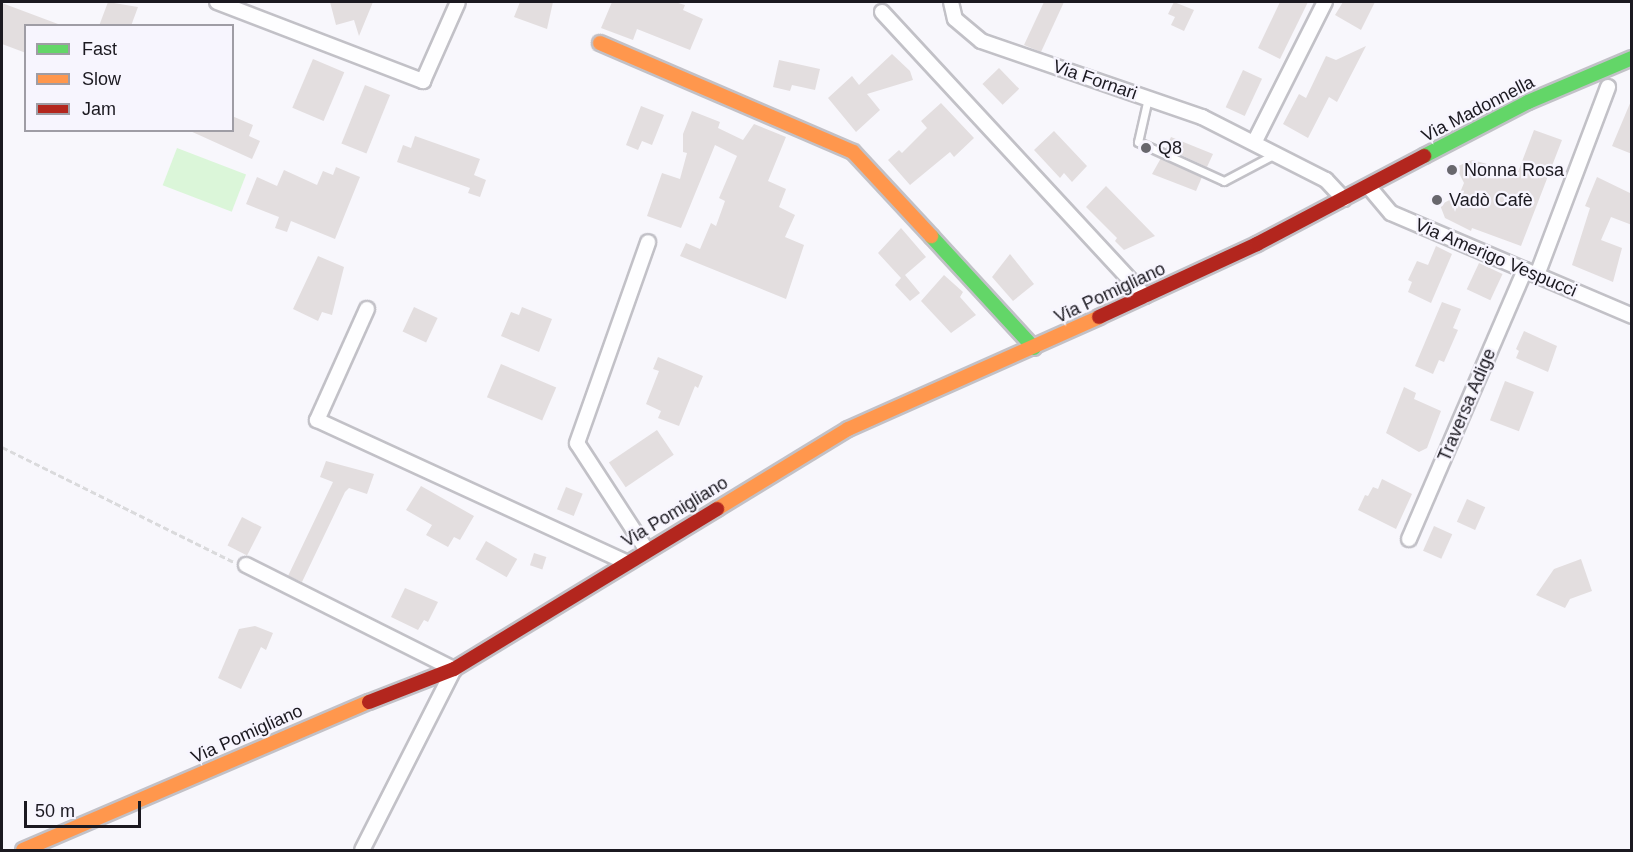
<!DOCTYPE html>
<meta charset="utf-8">
<style>
body{margin:0}
#map{position:relative;width:1633px;height:852px;overflow:hidden;background:#f8f7fc;font-family:Helvetica,sans-serif}
div>[style]{position:absolute}
.green>*{inset:0;background:#dbf6d9;transform-origin:0 0}
.building>*{inset:0;background:#e3dedf;transform-origin:0 0}
.path>*{height:3px;margin-top:-1.5px;transform-origin:0;background:repeating-linear-gradient(90deg,#dadadc 0 6px,transparent 0 9px)}
.roads{filter:drop-shadow(2px 0 #c2c1c7) drop-shadow(-2px 0 #c2c1c7) drop-shadow(0 2px #c2c1c7) drop-shadow(0 -2px #c2c1c7)}
.lane>*{height:7px;margin:-3.5px;padding:0 3.5px;transform-origin:3.5px;border-radius:3.5px;background:#fefeff}
.street>*{height:14px;margin:-7px;padding:0 7px;transform-origin:7px;border-radius:7px;background:#fefeff}
.fast>*{height:14px;margin:-7px;padding:0 7px;transform-origin:7px;border-radius:7px;background:#63d668}
.slow>*{height:14px;margin:-7px;padding:0 7px;transform-origin:7px;border-radius:7px;background:#ff974d}
.jam>*{height:14px;margin:-7px;padding:0 7px;transform-origin:7px;border-radius:7px;background:#b3261e}
.dots>*{width:16px;height:16px;translate:-50% -50%;box-sizing:border-box;border:3px solid #f7f5fe;border-radius:50%}
span{translate:-50% -50%;white-space:nowrap;text-align:center;line-height:1.15;-webkit-text-stroke:4.5px #f7f5fe;paint-order:stroke}
.street-label{font-size:18px;color:#1b1920}
.poi-label{font-size:18px;color:#1b1920}
.left{translate:0 -50%;text-align:left}
.frame{position:absolute;inset:0;border:3px solid #1b1920;pointer-events:none}
.legend{position:absolute;left:24px;top:24px;width:210px;height:108px;box-sizing:border-box;background:#f7f5fe;border:2px solid #9f9da5;margin:0;padding:8px 10px;list-style:none;font-size:18px;color:#1b1920}
.legend li{display:flex;align-items:center;gap:12px;height:30px}
.legend b{width:30px;border:2px solid #9f9da5}
.scale{position:absolute;left:24px;top:801px;width:117px;height:27px;box-sizing:border-box;border:3px solid #1b1920;border-top:0;padding-left:8px;font-size:18px;line-height:21px;white-space:nowrap;color:#1b1920;-webkit-text-stroke:4px #f7f5fe;paint-order:stroke}
</style>
<div id="map">
<div class="green">
<i style="left:177px;top:148px;width:74px;height:40px;rotate:21deg"></i>
</div>
<div class="building">
<i style="clip-path:polygon(108px 2px,138px 7px,131px 26px,99px 26px)"></i>
<i style="clip-path:polygon(330px 2px,373px 2px,359px 36px,354px 20px,336px 25px)"></i>
<i style="clip-path:polygon(520px 2px,553px 2px,547px 29px,514px 17px)"></i>
<i style="clip-path:polygon(612px 2px,675px 2px,685px 5px,683px 10px,703px 19px,690px 50px,637px 29px,633px 40px,601px 28px)"></i>
<i style="clip-path:polygon(1044px 2px,1064px 2px,1041px 52px,1024px 45px)"></i>
<i style="clip-path:polygon(1174px 2px,1194px 10px,1184px 31px,1171px 25px,1175px 17px,1168px 14px)"></i>
<i style="clip-path:polygon(1280px 2px,1308px 2px,1280px 59px,1258px 48px)"></i>
<i style="clip-path:polygon(1343px 2px,1375px 2px,1361px 30px,1335px 15px)"></i>
<i style="clip-path:polygon(2px 3px,58px 24px,58px 26px,26px 26px,26px 53px,2px 44px)"></i>
<i style="clip-path:polygon(1366px 46px,1337px 102px,1329px 97px,1308px 138px,1283px 124px,1299px 94px,1306px 98px,1326px 56px,1336px 60px)"></i>
<i style="clip-path:polygon(892px 54px,910px 71px,913px 80px,867px 94px,880px 110px,856px 132px,828px 98px,852px 76px,859px 85px)"></i>
<i style="left:313px;top:59px;width:34px;height:53px;rotate:23deg"></i>
<i style="clip-path:polygon(779px 60px,820px 69px,815px 90px,792px 85px,790px 91px,773px 87px)"></i>
<i style="left:999px;top:68px;width:29px;height:23px;rotate:46deg"></i>
<i style="left:1243px;top:70px;width:21px;height:41px;rotate:25deg"></i>
<i style="left:365px;top:85px;width:27px;height:63px;rotate:22deg"></i>
<i style="clip-path:polygon(1631px 101px,1632px 101px,1632px 154px,1612px 146px)"></i>
<i style="clip-path:polygon(941px 103px,974px 138px,954px 157px,950px 152px,910px 185px,888px 160px,899px 150px,902px 153px,927px 128px,921px 121px)"></i>
<i style="clip-path:polygon(641px 106px,664px 115px,652px 145px,642px 141px,638px 150px,626px 145px)"></i>
<i style="clip-path:polygon(692px 111px,720px 122px,718px 128px,743px 140px,754px 124px,786px 137px,768px 181px,786px 189px,779px 207px,795px 215px,785px 237px,804px 245px,786px 299px,680px 256px,686px 243px,700px 249px,711px 223px,716px 226px,725px 201px,719px 198px,737px 156px,715px 145px,681px 228px,647px 216px,662px 173px,680px 179px,687px 153px,683px 152px,683px 134px)"></i>
<i style="clip-path:polygon(232px 116px,253px 125px,249px 136px,260px 141px,252px 159px,188px 130px,232px 130px)"></i>
<i style="clip-path:polygon(1534px 130px,1562px 140px,1521px 246px,1472px 228px,1471px 231px,1445px 218px,1440px 205px,1459px 195px,1464px 183px,1456px 167px,1472px 160px,1518px 172px)"></i>
<i style="clip-path:polygon(1054px 131px,1087px 166px,1072px 182px,1064px 173px,1060px 178px,1034px 150px)"></i>
<i style="clip-path:polygon(415px 136px,480px 159px,474px 175px,486px 180px,480px 197px,468px 193px,470px 188px,397px 162px,403px 145px,411px 148px)"></i>
<i style="clip-path:polygon(1171px 137px,1213px 154px,1207px 167px,1166px 148px)"></i>
<i style="clip-path:polygon(1161px 158px,1202px 177px,1196px 191px,1152px 174px)"></i>
<i style="clip-path:polygon(336px 167px,360px 177px,335px 239px,291px 221px,287px 232px,275px 228px,279px 217px,246px 204px,257px 177px,277px 186px,284px 170px,317px 185px,323px 171px,333px 175px)"></i>
<i style="clip-path:polygon(1597px 177px,1632px 194px,1632px 225px,1611px 217px,1601px 240px,1622px 248px,1613px 282px,1572px 265px,1590px 208px,1585px 206px)"></i>
<i style="clip-path:polygon(1106px 186px,1155px 236px,1124px 250px,1115px 241px,1117px 238px,1086px 207px)"></i>
<i style="clip-path:polygon(901px 228px,926px 257px,905px 275px,920px 293px,910px 301px,895px 285px,901px 278px,878px 253px)"></i>
<i style="clip-path:polygon(1436px 246px,1452px 254px,1431px 303px,1408px 292px,1412px 282px,1408px 280px,1417px 261px,1428px 265px)"></i>
<i style="clip-path:polygon(1010px 254px,1034px 284px,1013px 301px,992px 277px)"></i>
<i style="clip-path:polygon(318px 256px,344px 267px,332px 315px,322px 312px,318px 321px,293px 309px)"></i>
<i style="left:1479px;top:263px;width:26px;height:29px;rotate:25deg"></i>
<i style="clip-path:polygon(944px 275px,963px 292px,960px 297px,976px 315px,951px 333px,921px 301px)"></i>
<i style="clip-path:polygon(1442px 302px,1461px 309px,1453px 328px,1458px 330px,1444px 362px,1439px 360px,1433px 374px,1415px 366px)"></i>
<i style="left:414px;top:307px;width:26px;height:27px;rotate:25deg"></i>
<i style="clip-path:polygon(522px 307px,552px 319px,539px 352px,501px 336px,511px 312px,519px 315px)"></i>
<i style="clip-path:polygon(1524px 331px,1557px 346px,1548px 372px,1516px 358px,1519px 351px,1516px 349px)"></i>
<i style="clip-path:polygon(658px 357px,703px 376px,698px 388px,695px 386px,679px 426px,658px 418px,661px 411px,646px 404px,659px 371px,653px 369px)"></i>
<i style="left:501px;top:364px;width:60px;height:36px;rotate:23deg"></i>
<i style="left:1505px;top:381px;width:31px;height:42px;rotate:21deg"></i>
<i style="clip-path:polygon(1404px 387px,1416px 393px,1414px 399px,1441px 411px,1427px 448px,1419px 452px,1386px 433px)"></i>
<i style="left:657px;top:430px;width:30px;height:58px;rotate:56deg"></i>
<i style="clip-path:polygon(326px 461px,374px 474px,367px 494px,349px 488px,345px 492px,302px 582px,288px 576px,333px 482px,320px 477px)"></i>
<i style="clip-path:polygon(1382px 479px,1412px 494px,1396px 529px,1358px 510px,1365px 495px,1368px 496px,1373px 487px,1378px 489px)"></i>
<i style="clip-path:polygon(421px 486px,474px 516px,460px 540px,454px 537px,448px 547px,426px 535px,432px 525px,406px 510px)"></i>
<i style="left:566px;top:487px;width:18px;height:24px;rotate:22deg"></i>
<i style="left:1467px;top:499px;width:20px;height:25px;rotate:24deg"></i>
<i style="left:242px;top:517px;width:22px;height:32px;rotate:27deg"></i>
<i style="left:1434px;top:526px;width:20px;height:27px;rotate:24deg"></i>
<i style="left:486px;top:541px;width:36px;height:21px;rotate:30deg"></i>
<i style="left:534px;top:553px;width:13px;height:13px;rotate:18deg"></i>
<i style="clip-path:polygon(1581px 559px,1592px 591px,1570px 599px,1565px 608px,1536px 595px,1554px 569px)"></i>
<i style="clip-path:polygon(405px 588px,438px 602px,428px 622px,424px 620px,418px 630px,391px 617px)"></i>
<i style="clip-path:polygon(255px 626px,273px 633px,266px 650px,261px 647px,241px 689px,218px 678px,239px 629px)"></i>
</div>
<div class="path">
<i style="left:2px;top:447px;width:259px;rotate:26.4deg"></i>
</div>
<div class="roads">
<div class="lane">
<i style="left:1148px;top:98px;width:45px;rotate:102.8deg"></i>
<i style="left:1138px;top:142px;width:94px;rotate:24.4deg"></i>
<i style="left:1224px;top:181px;width:58px;rotate:-27.9deg"></i>
</div>
<div class="street">
<i style="left:217px;top:2px;width:221px;rotate:21deg"></i>
<i style="left:423px;top:81px;width:86px;rotate:-66.1deg"></i>
<i style="left:951px;top:2px;width:17px;rotate:77deg"></i>
<i style="left:955px;top:19px;width:34px;rotate:40deg"></i>
<i style="left:981px;top:41px;width:234px;rotate:19deg"></i>
<i style="left:1202px;top:117px;width:139px;rotate:26.9deg"></i>
<i style="left:1326px;top:180px;width:26px;rotate:47deg"></i>
<i style="left:882px;top:12px;width:387px;rotate:47.2deg"></i>
<i style="left:1255px;top:141px;width:156px;rotate:-63.3deg"></i>
<i style="left:1369px;top:187px;width:34px;rotate:50deg"></i>
<i style="left:1391px;top:213px;width:262px;rotate:23.1deg"></i>
<i style="left:1537px;top:275px;width:201px;rotate:-69.3deg"></i>
<i style="left:367px;top:309px;width:122px;rotate:114.2deg"></i>
<i style="left:317px;top:420px;width:340px;rotate:24.7deg"></i>
<i style="left:1409px;top:539px;width:293px;rotate:-66.7deg"></i>
<i style="left:646px;top:549px;width:126px;rotate:-123.1deg"></i>
<i style="left:577px;top:443px;width:213px;rotate:-70.5deg"></i>
<i style="left:246px;top:565px;width:233px;rotate:26.6deg"></i>
<i style="left:454px;top:669px;width:203px;rotate:116.9deg"></i>
</div>
<div class="fast">
<i style="left:1424px;top:156px;width:117px;rotate:-27.4deg"></i>
<i style="left:1528px;top:102px;width:113px;rotate:-22.9deg"></i>
<i style="left:931px;top:236px;width:152px;rotate:47.4deg"></i>
</div>
<div class="slow">
<i style="left:600px;top:43px;width:275px;rotate:23.3deg"></i>
<i style="left:853px;top:152px;width:115px;rotate:47.1deg"></i>
<i style="left:717px;top:509px;width:153px;rotate:-31.4deg"></i>
<i style="left:848px;top:429px;width:275px;rotate:-24deg"></i>
<i style="left:23px;top:850px;width:376px;rotate:-23.2deg"></i>
</div>
<div class="jam">
<i style="left:1099px;top:317px;width:174px;rotate:-24.8deg"></i>
<i style="left:1257px;top:244px;width:189px;rotate:-27.8deg"></i>
<i style="left:369px;top:702px;width:91px;rotate:-21.2deg"></i>
<i style="left:454px;top:669px;width:308px;rotate:-31.3deg"></i>
</div>
</div>
<div class="dots">
<i style="left:1146px;top:148px;background:#68676d"></i>
<i style="left:1452px;top:170px;background:#68676d"></i>
<i style="left:1437px;top:200px;background:#68676d"></i>
</div>
<div class="street-label">
<span style="left:1095px;top:80px;rotate:19deg">Via Fornari</span>
<span style="left:1478px;top:109px;rotate:-27deg">Via Madonnella</span>
<span style="left:1496px;top:258px;rotate:23deg">Via Amerigo Vespucci</span>
<span style="left:1110px;top:293px;rotate:-25deg">Via Pomigliano</span>
<span style="left:1467px;top:405px;rotate:-67deg">Traversa Adige</span>
<span style="left:675px;top:512px;rotate:-31deg">Via Pomigliano</span>
<span style="left:247px;top:734px;rotate:-24deg">Via Pomigliano</span>
</div>
<div class="poi-label">
<span class="left" style="left:1158px;top:148px">Q8</span>
<span class="left" style="left:1464px;top:170px">Nonna Rosa</span>
<span class="left" style="left:1449px;top:200px">Vadò Cafè</span>
</div>
<div class="frame"></div>
<ul class="legend">
<li><b style="height:8px;background:#63d668"></b>Fast</li>
<li><b style="height:8px;background:#ff974d"></b>Slow</li>
<li><b style="height:8px;background:#b3261e"></b>Jam</li>
</ul>
<div class="scale">50 m</div>
</div>
